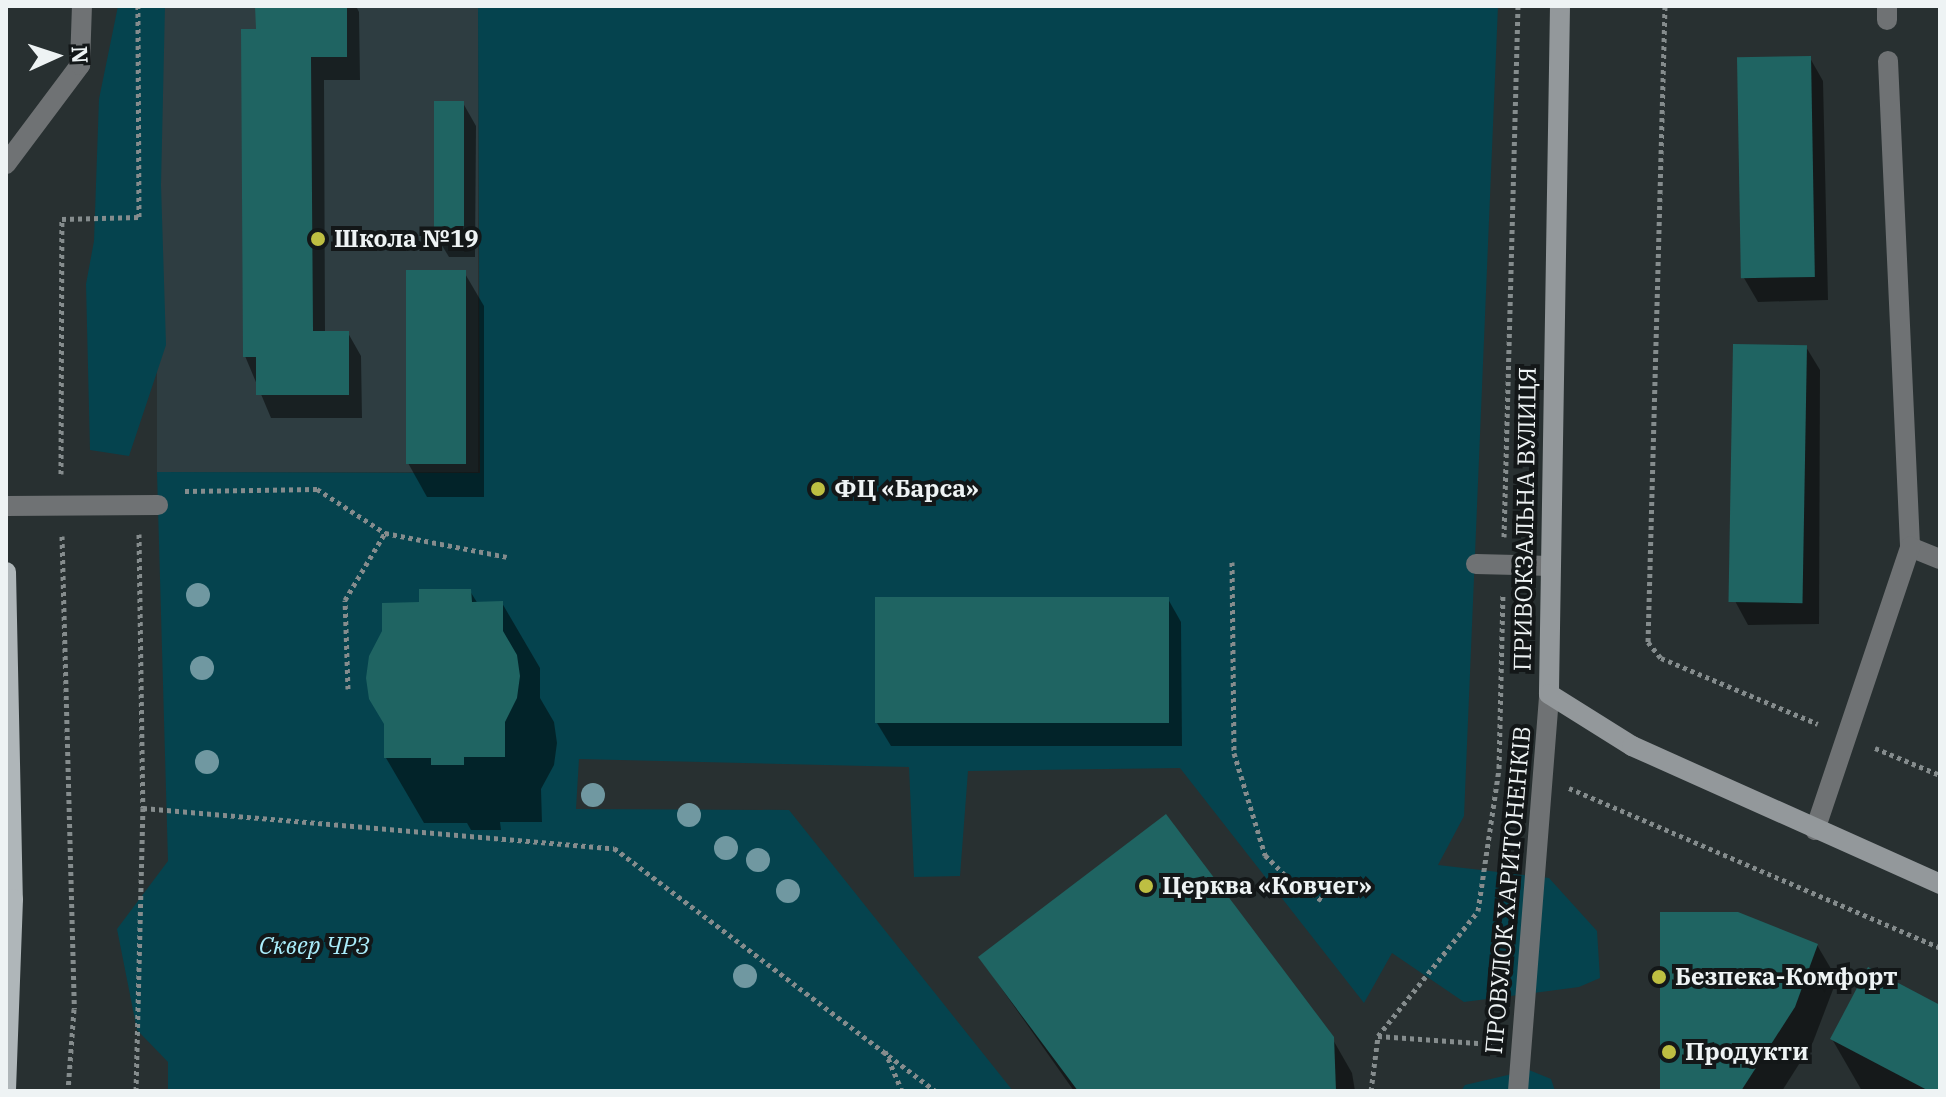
<!DOCTYPE html>
<meta charset="utf-8">
<style>
body{margin:0}
#map{position:relative;width:1946px;height:1097px;overflow:hidden;background:#283031;font-family:"IBM Plex Serif",serif}
div>[style]{position:absolute}
.built>*{inset:0;background:#2e3d41;transform-origin:0 0}
.green>*{inset:0;background:#05434e}
.shadow>*{inset:0;background:#0007}
.building>*{inset:0;background:#1f6462;transform-origin:0 0}
.path>*{height:5px;margin-top:-2.5px;transform-origin:0;background:repeating-linear-gradient(90deg,#858c8d 0 4px,transparent 0 8px)}
.service>*{height:20px;margin:-10px;padding:0 10px;transform-origin:10px;border-radius:10px;background:#6f7274}
.minor>*{height:20px;margin:-10px;padding:0 10px;transform-origin:10px;border-radius:10px;background:#6f7274}
.secondary>*{height:20px;margin:-10px;padding:0 10px;transform-origin:10px;border-radius:10px;background:#93989b}
.primary>*{height:20px;margin:-10px;padding:0 10px;transform-origin:10px;border-radius:10px;background:#afb6b9}
.trees>*{width:24px;height:24px;margin:-12px;border-radius:50%;background:#7098a1}
.dots>*{width:22px;height:22px;translate:-50% -50%;box-sizing:border-box;border:4px solid #131718;border-radius:50%}
span{translate:-50% -50%;white-space:nowrap;text-align:center;line-height:1.15;-webkit-text-stroke:8px #131718;paint-order:stroke}
.poi-label{font-size:24px;color:#eef3f4;font-weight:700}
.left{translate:0 -50%;text-align:left}
.street-label{font-size:24px;color:#eef3f4}
.park-label{font-size:24px;color:#abeefc;font-style:italic}
.frame{position:absolute;inset:0;border:8px solid #eef3f4;pointer-events:none}
.north{position:absolute;left:16px;top:16px;width:80px;height:80px;-webkit-text-stroke:6px #131718;paint-order:stroke;rotate:87deg;font-size:22px;font-weight:700;line-height:32px;text-align:center;color:#eef3f4}
.north::after{content:'';display:block;margin:auto;width:28px;height:36px;background:#eef3f4;clip-path:polygon(50% 0,100% 100%,50% 72%,0 100%)}
</style>
<div id="map">
<div class="built">
<i style="left:157px;top:6px;width:321px;height:466px"></i>
</div>
<div class="green">
<i style="clip-path:polygon(118px 6px,165px 6px,161px 185px,166px 345px,129px 456px,90px 450px,86px 284px,94px 241px,99px 99px)"></i>
<i style="clip-path:polygon(478px 6px,1498px 6px,1464px 816px,1438px 865px,1549px 878px,1597px 931px,1600px 978px,1579px 987px,1464px 1002px,1392px 953px,1364px 1003px,1180px 768px,968px 771px,960px 876px,914px 877px,909px 767px,579px 759px,576px 809px,789px 810px,1013px 1091px,168px 1091px,168px 1062px,137px 1030px,117px 929px,168px 861px,157px 472px,480px 473px)"></i>
<i style="clip-path:polygon(1529px 1070px,1551px 1079px,1555px 1091px,1461px 1091px,1465px 1085px)"></i>
</div>
<div class="shadow">
<i style="clip-path:polygon(257px 6px,356px 6px,359px 12px,360px 80px,324px 80px,325px 333px,348px 333px,361px 356px,362px 418px,271px 418px,245px 356px)"></i>
<i style="clip-path:polygon(1810px 58px,1823px 81px,1828px 300px,1758px 302px,1744px 278px)"></i>
<i style="clip-path:polygon(463px 103px,476px 126px,475px 257px,449px 257px,435px 234px)"></i>
<i style="clip-path:polygon(464px 272px,484px 306px,484px 497px,427px 497px,408px 463px)"></i>
<i style="clip-path:polygon(1806px 347px,1820px 370px,1819px 624px,1748px 625px,1735px 601px)"></i>
<i style="clip-path:polygon(470px 591px,478px 604px,502px 603px,540px 668px,540px 698px,554px 722px,557px 743px,554px 765px,541px 789px,542px 822px,500px 822px,501px 830px,471px 830px,467px 823px,424px 823px,386px 758px,421px 604px)"></i>
<i style="clip-path:polygon(1168px 599px,1181px 622px,1182px 746px,891px 746px,877px 723px)"></i>
<i style="clip-path:polygon(1817px 945px,1837px 979px,1813px 1042px,1782px 1091px,1662px 1091px)"></i>
<i style="clip-path:polygon(980px 958px,1332px 1038px,1352px 1073px,1355px 1091px,1074px 1091px)"></i>
<i style="clip-path:polygon(1940px 1007px,1940px 1091px,1862px 1091px,1832px 1039px)"></i>
</div>
<div class="building">
<i style="clip-path:polygon(255px 6px,347px 6px,347px 57px,311px 57px,313px 331px,349px 331px,349px 395px,256px 395px,256px 357px,243px 357px,241px 29px,256px 29px)"></i>
<i style="left:1811px;top:56px;width:221px;height:74px;rotate:89deg"></i>
<i style="left:434px;top:101px;width:30px;height:133px"></i>
<i style="left:466px;top:270px;width:194px;height:60px;rotate:90deg"></i>
<i style="left:1733px;top:344px;width:74px;height:258px;rotate:1deg"></i>
<i style="clip-path:polygon(419px 589px,471px 589px,472px 602px,503px 601px,503px 631px,517px 655px,520px 676px,517px 698px,505px 722px,505px 757px,464px 757px,464px 765px,431px 765px,431px 758px,384px 758px,384px 724px,369px 699px,366px 678px,369px 656px,382px 631px,382px 603px,419px 602px)"></i>
<i style="left:1169px;top:597px;width:126px;height:294px;rotate:90deg"></i>
<i style="clip-path:polygon(1166px 814px,1334px 1037px,1336px 1091px,1078px 1091px,978px 957px)"></i>
<i style="clip-path:polygon(1660px 912px,1738px 912px,1818px 944px,1795px 1007px,1741px 1091px,1660px 1091px)"></i>
<i style="clip-path:polygon(1868px 967px,1940px 1005px,1940px 1091px,1929px 1091px,1830px 1039px)"></i>
</div>
<div class="path">
<i style="left:1665px;top:6px;width:636px;rotate:91.53deg"></i>
<i style="left:1648px;top:642px;width:21px;rotate:51deg"></i>
<i style="left:1661px;top:658px;width:170px;rotate:22.8deg"></i>
<i style="left:61px;top:474px;width:255px;rotate:-89.8deg"></i>
<i style="left:62px;top:219px;width:77px;rotate:-1.5deg"></i>
<i style="left:139px;top:217px;width:211px;rotate:-90.3deg"></i>
<i style="left:185px;top:491px;width:132px;rotate:-0.9deg"></i>
<i style="left:317px;top:489px;width:81px;rotate:32.9deg"></i>
<i style="left:385px;top:533px;width:124px;rotate:11.1deg"></i>
<i style="left:139px;top:534px;width:274px;rotate:89.2deg"></i>
<i style="left:143px;top:808px;width:473px;rotate:4.9deg"></i>
<i style="left:614px;top:848px;width:403px;rotate:37.1deg"></i>
<i style="left:62px;top:536px;width:473px;rotate:88.5deg"></i>
<i style="left:74px;top:1009px;width:82px;rotate:94.2deg"></i>
<i style="left:1504px;top:537px;width:531px;rotate:-88.49deg"></i>
<i style="left:1232px;top:562px;width:191px;rotate:89.4deg"></i>
<i style="left:1234px;top:753px;width:107px;rotate:73.1deg"></i>
<i style="left:1265px;top:855px;width:37px;rotate:45deg"></i>
<i style="left:1291px;top:881px;width:36px;rotate:32deg"></i>
<i style="left:348px;top:689px;width:89px;rotate:-91.9deg"></i>
<i style="left:345px;top:600px;width:78px;rotate:-59.2deg"></i>
<i style="left:1875px;top:748px;width:70px;rotate:22.6deg"></i>
<i style="left:1569px;top:788px;width:404px;rotate:23.3deg"></i>
<i style="left:1378px;top:1036px;width:160px;rotate:-51.3deg"></i>
<i style="left:1478px;top:911px;width:145px;rotate:-81.6deg"></i>
<i style="left:1499px;top:768px;width:173px;rotate:-88.7deg"></i>
<i style="left:885px;top:1051px;width:43px;rotate:67deg"></i>
<i style="left:136px;top:1091px;width:283px;rotate:-88.6deg"></i>
<i style="left:1371px;top:1091px;width:55px;rotate:-82.7deg"></i>
<i style="left:1378px;top:1036px;width:114px;rotate:4deg"></i>
</div>
<div class="service">
<i style="left:1887px;top:6px;width:14px;rotate:90deg"></i>
<i style="left:1888px;top:61px;width:486px;rotate:87.4deg"></i>
<i style="left:1910px;top:547px;width:32px;rotate:22deg"></i>
<i style="left:6px;top:164px;width:124px;rotate:-53.2deg"></i>
<i style="left:80px;top:65px;width:59px;rotate:-88.1deg"></i>
<i style="left:6px;top:506px;width:152px;rotate:-0.4deg"></i>
<i style="left:1476px;top:564px;width:74px;rotate:1.5deg"></i>
<i style="left:1815px;top:830px;width:299px;rotate:-71.4deg"></i>
</div>
<div class="minor">
<i style="left:1518px;top:1091px;width:398px;rotate:-85.5deg"></i>
</div>
<div class="secondary">
<i style="left:1560px;top:6px;width:688px;rotate:90.92deg"></i>
<i style="left:1549px;top:694px;width:98px;rotate:32.1deg"></i>
<i style="left:1632px;top:746px;width:338px;rotate:24.1deg"></i>
</div>
<div class="primary">
<i style="left:6px;top:572px;width:327px;rotate:88.8deg"></i>
<i style="left:13px;top:899px;width:192px;rotate:92.1deg"></i>
</div>
<div class="trees">
<i style="left:198px;top:595px"></i>
<i style="left:202px;top:668px"></i>
<i style="left:207px;top:762px"></i>
<i style="left:593px;top:795px"></i>
<i style="left:689px;top:815px"></i>
<i style="left:726px;top:848px"></i>
<i style="left:758px;top:860px"></i>
<i style="left:788px;top:891px"></i>
<i style="left:745px;top:976px"></i>
</div>
<div class="dots">
<i style="left:318px;top:239px;background:#bebf42"></i>
<i style="left:818px;top:489px;background:#bebf42"></i>
<i style="left:1146px;top:886px;background:#bebf42"></i>
<i style="left:1659px;top:977px;background:#bebf42"></i>
<i style="left:1669px;top:1052px;background:#bebf42"></i>
</div>
<div class="poi-label">
<span class="left" style="left:334px;top:239px">Школа №19</span>
<span class="left" style="left:834px;top:489px">ФЦ «Барса»</span>
<span class="left" style="left:1162px;top:886px">Церква «Ковчег»</span>
<span class="left" style="left:1675px;top:977px">Безпека-Комфорт</span>
<span class="left" style="left:1685px;top:1052px">Продукти</span>
</div>
<div class="street-label">
<span style="left:1525px;top:519px;rotate:-89deg">ПРИВОКЗАЛЬНА ВУЛИЦЯ</span>
<span style="left:1508px;top:890px;rotate:-85deg">ПРОВУЛОК ХАРИТОНЕНКІВ</span>
</div>
<div class="park-label">
<span style="left:314px;top:946px">Сквер ЧРЗ</span>
</div>
<div class="frame"></div>
<div class="north">N</div>
</div>
